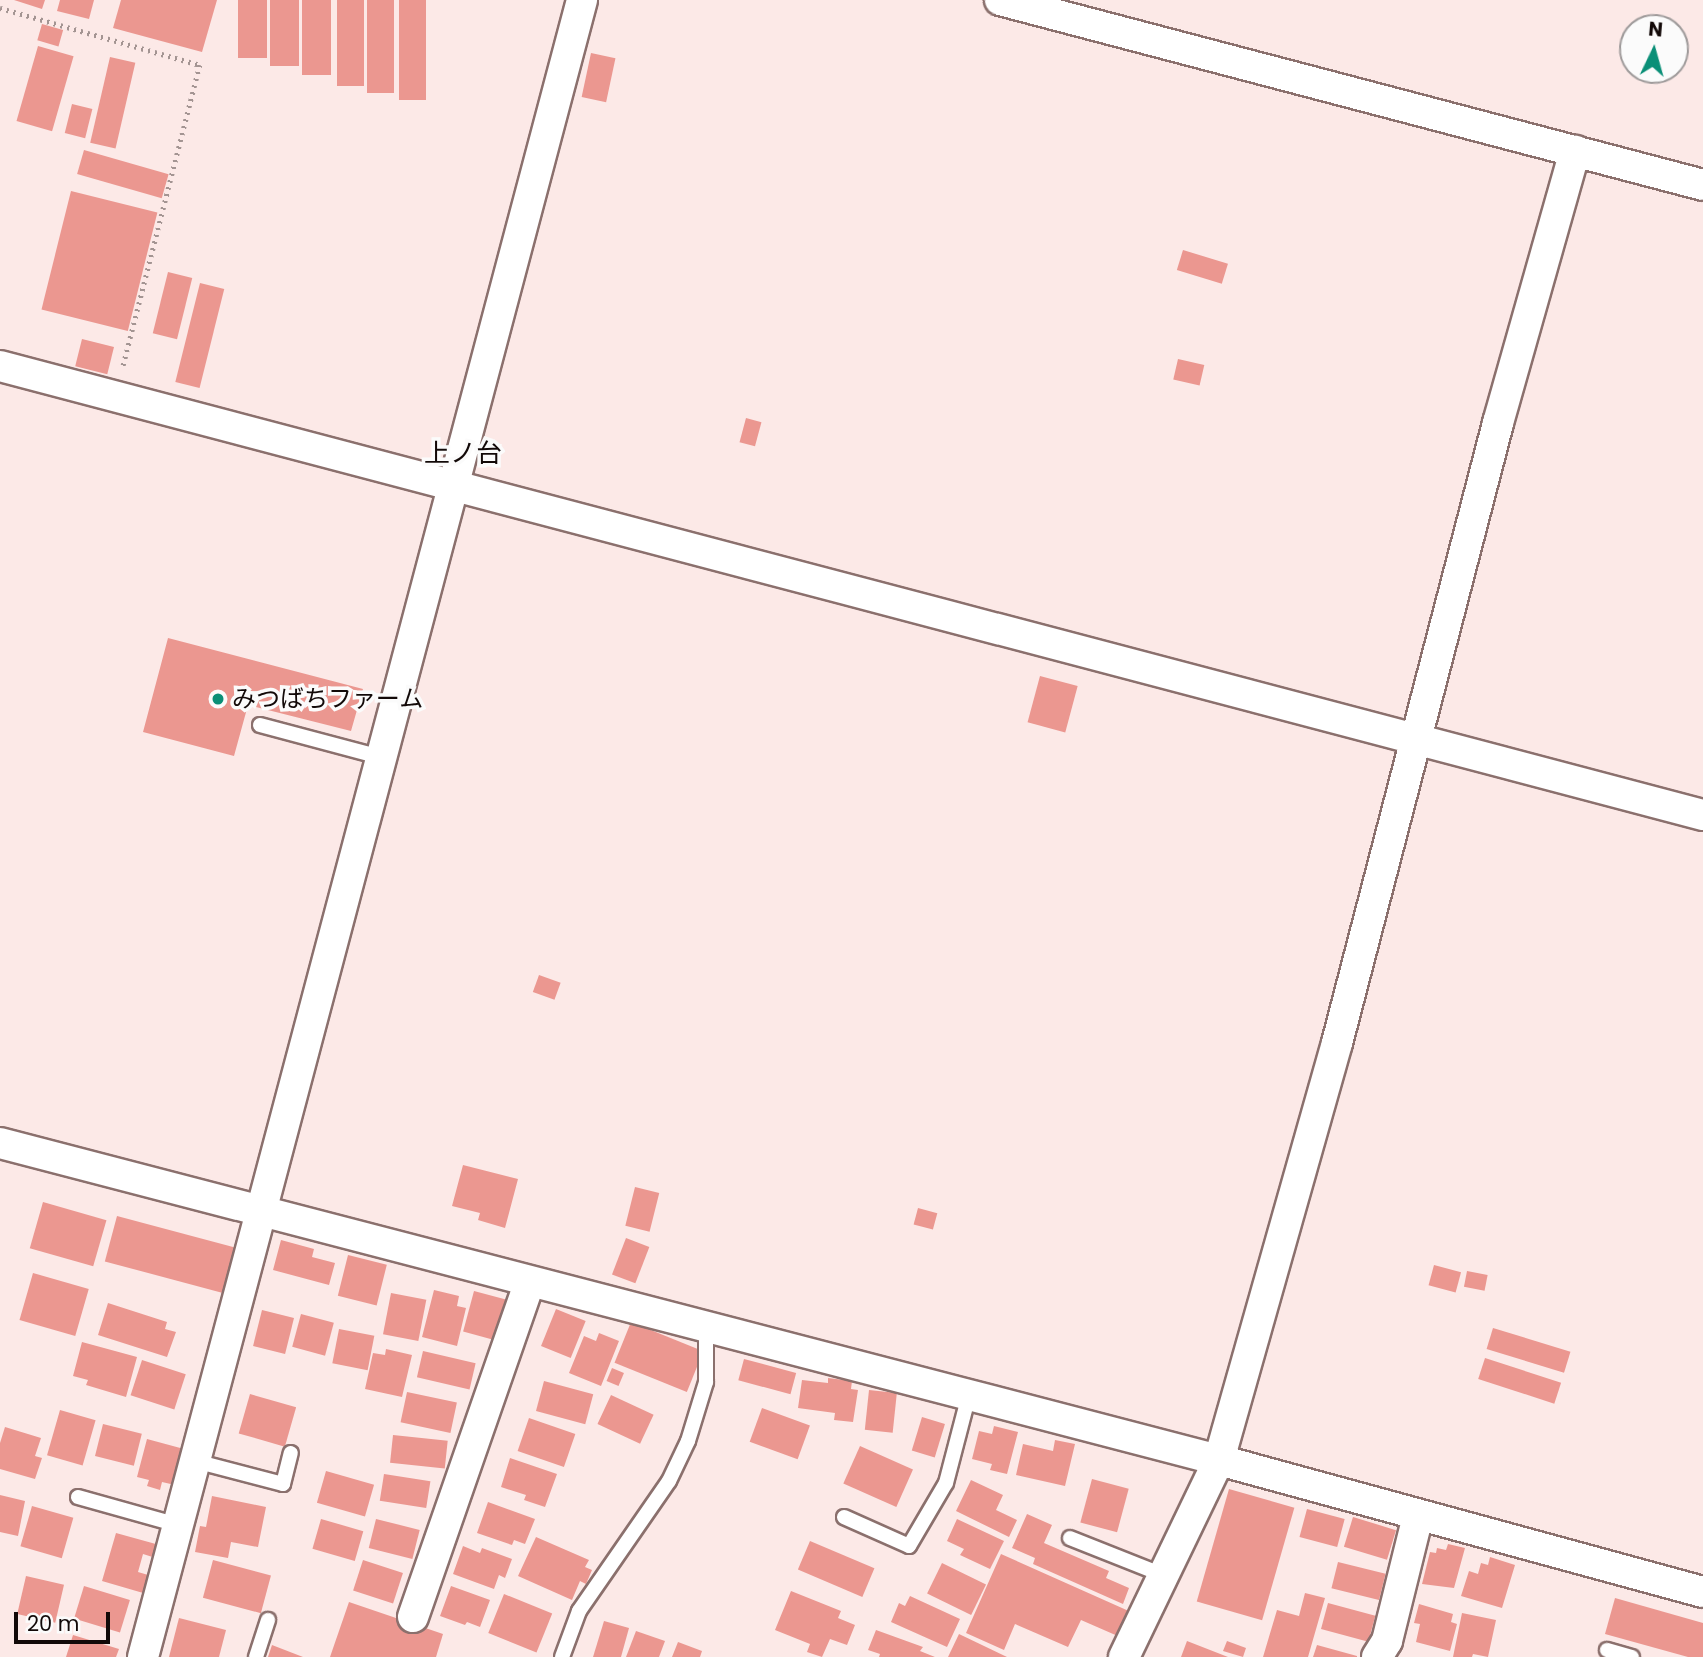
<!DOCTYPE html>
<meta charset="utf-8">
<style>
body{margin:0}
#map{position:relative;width:1703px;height:1657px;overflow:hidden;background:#fce9e7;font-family:Poppins,"Noto Sans JP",sans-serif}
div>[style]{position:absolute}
.building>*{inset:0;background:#eb9790;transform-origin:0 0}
.path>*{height:4.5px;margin-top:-2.25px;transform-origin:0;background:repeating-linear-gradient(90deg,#a39492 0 2px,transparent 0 7px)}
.roads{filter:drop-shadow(2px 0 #8b706d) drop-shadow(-2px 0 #8b706d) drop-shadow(0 2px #8b706d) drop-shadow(0 -2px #8b706d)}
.lane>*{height:14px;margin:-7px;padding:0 7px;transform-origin:7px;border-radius:7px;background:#fff}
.street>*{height:30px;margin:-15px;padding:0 15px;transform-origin:15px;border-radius:15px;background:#fff}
.dots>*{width:19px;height:19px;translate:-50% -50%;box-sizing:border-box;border:4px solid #fbfbfb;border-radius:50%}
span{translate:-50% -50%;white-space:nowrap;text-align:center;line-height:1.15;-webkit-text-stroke:7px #fbfbfb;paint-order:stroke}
.poi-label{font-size:24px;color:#120908}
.left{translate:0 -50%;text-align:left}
.neighbourhood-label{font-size:26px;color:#120908}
.north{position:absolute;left:1619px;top:14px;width:70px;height:70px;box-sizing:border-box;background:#fbfbfb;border:2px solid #9e9a9a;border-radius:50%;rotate:5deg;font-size:19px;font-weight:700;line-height:28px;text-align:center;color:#120908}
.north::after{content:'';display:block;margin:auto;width:24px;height:32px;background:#0a8f77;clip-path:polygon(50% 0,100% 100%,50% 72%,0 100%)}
.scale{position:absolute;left:14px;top:1612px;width:96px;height:32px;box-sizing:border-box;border:4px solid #120908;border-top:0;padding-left:9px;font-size:21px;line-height:24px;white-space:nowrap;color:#120908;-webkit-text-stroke:5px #fbfbfb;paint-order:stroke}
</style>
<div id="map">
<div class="building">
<i style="clip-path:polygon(14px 0,45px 0,42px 9px)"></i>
<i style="clip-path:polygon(60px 0,94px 0,89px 19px,57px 11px)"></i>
<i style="clip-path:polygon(121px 0,217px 0,202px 52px,113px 28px)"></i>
<i style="left:238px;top:0;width:29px;height:58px"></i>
<i style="left:270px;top:0;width:29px;height:66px"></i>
<i style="left:302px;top:0;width:29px;height:75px"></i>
<i style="left:337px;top:0;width:27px;height:86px"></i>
<i style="left:367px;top:0;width:27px;height:93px"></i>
<i style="left:399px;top:0;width:27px;height:100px"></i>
<i style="left:42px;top:24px;width:22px;height:17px;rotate:16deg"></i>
<i style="left:38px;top:46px;width:37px;height:78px;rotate:16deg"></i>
<i style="left:591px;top:53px;width:25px;height:45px;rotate:12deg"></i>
<i style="left:110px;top:57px;width:26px;height:88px;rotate:13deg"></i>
<i style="left:72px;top:104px;width:21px;height:30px;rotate:14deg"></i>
<i style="left:84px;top:150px;width:88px;height:25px;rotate:16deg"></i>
<i style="left:71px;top:191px;width:89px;height:122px;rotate:14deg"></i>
<i style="left:1183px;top:250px;width:47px;height:21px;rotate:17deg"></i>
<i style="left:168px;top:272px;width:25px;height:63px;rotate:14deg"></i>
<i style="left:200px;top:283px;width:25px;height:102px;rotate:14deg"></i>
<i style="left:82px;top:339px;width:33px;height:28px;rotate:14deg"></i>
<i style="left:1178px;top:359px;width:27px;height:21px;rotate:13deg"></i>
<i style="left:746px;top:418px;width:16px;height:25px;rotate:15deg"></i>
<i style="clip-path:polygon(168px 638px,363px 689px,351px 731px,248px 705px,234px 756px,143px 732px)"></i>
<i style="left:1040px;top:676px;width:39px;height:48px;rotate:15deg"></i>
<i style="left:539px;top:975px;width:23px;height:18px;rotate:20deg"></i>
<i style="clip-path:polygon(463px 1165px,518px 1179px,505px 1228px,478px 1220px,480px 1213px,452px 1206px)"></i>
<i style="left:635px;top:1187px;width:25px;height:40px;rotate:14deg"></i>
<i style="left:43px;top:1202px;width:66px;height:48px;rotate:16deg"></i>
<i style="left:918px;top:1208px;width:20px;height:17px;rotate:15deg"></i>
<i style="left:117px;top:1216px;width:126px;height:47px;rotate:15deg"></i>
<i style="left:626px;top:1238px;width:25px;height:39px;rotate:21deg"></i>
<i style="clip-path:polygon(281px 1240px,314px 1249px,312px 1257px,335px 1263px,329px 1285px,273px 1270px)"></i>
<i style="left:348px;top:1255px;width:40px;height:42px;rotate:14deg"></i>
<i style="left:1434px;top:1265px;width:28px;height:21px;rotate:15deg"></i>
<i style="left:1467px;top:1271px;width:21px;height:16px;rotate:11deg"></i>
<i style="left:33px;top:1273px;width:58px;height:49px;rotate:16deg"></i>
<i style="clip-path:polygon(434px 1290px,459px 1296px,457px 1306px,466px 1308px,457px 1346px,422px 1337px)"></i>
<i style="left:474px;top:1291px;width:35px;height:42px;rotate:15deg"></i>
<i style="left:391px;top:1293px;width:36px;height:42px;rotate:11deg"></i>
<i style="clip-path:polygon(108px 1303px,167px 1322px,165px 1329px,176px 1332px,167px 1357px,98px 1335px)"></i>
<i style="left:556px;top:1309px;width:32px;height:40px;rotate:22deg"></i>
<i style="left:262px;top:1310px;width:33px;height:37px;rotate:14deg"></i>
<i style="left:301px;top:1314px;width:34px;height:34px;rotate:15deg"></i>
<i style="left:631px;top:1322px;width:78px;height:44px;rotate:22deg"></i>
<i style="left:1493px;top:1328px;width:81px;height:22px;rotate:17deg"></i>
<i style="left:339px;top:1329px;width:36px;height:35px;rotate:11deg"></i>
<i style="clip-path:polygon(599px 1333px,619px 1341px,601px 1386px,569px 1373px,584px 1336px,596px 1341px)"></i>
<i style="clip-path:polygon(82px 1342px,137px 1357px,126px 1397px,86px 1385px,88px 1380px,73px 1376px)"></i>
<i style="clip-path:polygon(386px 1349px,412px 1355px,402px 1397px,365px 1389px,373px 1353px,385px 1355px)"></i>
<i style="left:423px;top:1351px;width:54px;height:27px;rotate:13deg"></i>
<i style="left:1485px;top:1358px;width:80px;height:22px;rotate:18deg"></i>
<i style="left:744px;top:1359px;width:54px;height:22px;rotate:15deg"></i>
<i style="left:142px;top:1360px;width:46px;height:37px;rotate:18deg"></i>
<i style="left:612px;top:1368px;width:13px;height:14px;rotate:23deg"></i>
<i style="clip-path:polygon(828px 1378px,852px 1381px,851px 1389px,858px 1390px,853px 1422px,834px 1420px,835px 1413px,798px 1408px,802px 1380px,828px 1383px)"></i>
<i style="left:544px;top:1381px;width:51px;height:31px;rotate:15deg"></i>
<i style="left:869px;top:1390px;width:28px;height:40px;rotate:6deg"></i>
<i style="left:407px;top:1392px;width:51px;height:31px;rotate:12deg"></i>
<i style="left:250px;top:1394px;width:48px;height:41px;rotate:16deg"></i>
<i style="left:611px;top:1395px;width:47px;height:32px;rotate:25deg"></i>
<i style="left:762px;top:1408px;width:51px;height:36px;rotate:20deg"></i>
<i style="left:60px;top:1410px;width:37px;height:47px;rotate:16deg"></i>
<i style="left:922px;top:1417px;width:24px;height:35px;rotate:17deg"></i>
<i style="left:529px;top:1418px;width:49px;height:35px;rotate:19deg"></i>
<i style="left:103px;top:1424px;width:40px;height:33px;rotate:14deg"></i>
<i style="clip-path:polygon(994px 1426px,1018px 1432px,1007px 1474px,990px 1470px,992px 1464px,972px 1459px,979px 1431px,992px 1434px)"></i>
<i style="clip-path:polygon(5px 1427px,41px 1438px,35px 1456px,42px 1458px,35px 1479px,0 1469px,0 1443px)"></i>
<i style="left:393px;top:1435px;width:55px;height:28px;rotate:6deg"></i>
<i style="clip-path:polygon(147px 1439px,184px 1449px,175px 1485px,162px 1482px,160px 1490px,147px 1486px,149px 1480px,137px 1477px)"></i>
<i style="clip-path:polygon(1055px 1440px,1075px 1444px,1065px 1486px,1016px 1475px,1023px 1444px,1053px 1451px)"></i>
<i style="left:860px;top:1446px;width:58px;height:41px;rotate:24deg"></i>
<i style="clip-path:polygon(510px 1458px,557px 1474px,545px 1507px,524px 1500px,526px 1495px,501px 1487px)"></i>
<i style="left:326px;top:1471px;width:50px;height:33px;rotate:16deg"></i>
<i style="left:384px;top:1474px;width:47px;height:27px;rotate:9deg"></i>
<i style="left:1092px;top:1479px;width:38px;height:45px;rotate:15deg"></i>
<i style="clip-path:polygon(971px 1480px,1003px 1495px,996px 1510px,1017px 1520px,1009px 1537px,956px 1511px)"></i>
<i style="left:1229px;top:1489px;width:68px;height:117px;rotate:16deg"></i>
<i style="clip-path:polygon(0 1495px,25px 1501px,18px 1536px,0 1532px)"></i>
<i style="clip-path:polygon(212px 1496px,266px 1507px,258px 1547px,231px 1542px,228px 1558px,195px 1552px,200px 1526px,206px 1527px)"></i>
<i style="clip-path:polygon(488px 1502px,535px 1519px,525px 1544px,514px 1540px,512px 1545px,477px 1533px)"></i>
<i style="left:32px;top:1506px;width:43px;height:42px;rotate:16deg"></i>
<i style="left:1307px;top:1509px;width:39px;height:29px;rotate:15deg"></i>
<i style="clip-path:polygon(1027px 1514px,1052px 1525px,1044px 1543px,1109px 1571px,1106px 1578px,1129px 1588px,1123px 1604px,1033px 1564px,1035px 1558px,1012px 1548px)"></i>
<i style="left:1353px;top:1517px;width:45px;height:31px;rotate:17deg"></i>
<i style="left:321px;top:1519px;width:44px;height:31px;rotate:16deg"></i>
<i style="left:376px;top:1519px;width:45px;height:30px;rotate:14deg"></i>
<i style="clip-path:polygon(957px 1519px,1004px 1541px,990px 1569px,960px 1555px,964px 1549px,947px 1541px)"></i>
<i style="clip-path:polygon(116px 1533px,163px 1546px,159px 1559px,143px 1554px,138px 1572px,155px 1577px,150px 1595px,102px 1581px)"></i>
<i style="clip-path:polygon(536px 1537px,589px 1560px,585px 1567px,592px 1570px,586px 1584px,580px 1581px,572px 1600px,518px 1576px)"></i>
<i style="left:810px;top:1541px;width:70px;height:31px;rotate:23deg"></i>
<i style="clip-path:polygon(1448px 1544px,1465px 1548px,1454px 1588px,1422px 1584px,1430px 1552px,1436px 1553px,1437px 1548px,1446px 1550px)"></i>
<i style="clip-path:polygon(463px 1546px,480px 1553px,482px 1548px,512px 1559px,505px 1578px,499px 1575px,494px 1589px,453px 1574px)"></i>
<i style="clip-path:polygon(1001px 1554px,1131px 1612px,1120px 1637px,1081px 1620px,1068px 1647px,1015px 1624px,1004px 1650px,966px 1633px)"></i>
<i style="clip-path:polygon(1490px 1557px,1515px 1565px,1502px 1608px,1461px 1596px,1469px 1571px,1478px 1574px,1481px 1563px,1488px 1565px)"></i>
<i style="left:213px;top:1560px;width:60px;height:39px;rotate:15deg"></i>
<i style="left:363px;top:1560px;width:42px;height:32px;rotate:18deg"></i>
<i style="left:1338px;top:1562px;width:49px;height:27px;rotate:14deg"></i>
<i style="left:942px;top:1563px;width:49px;height:34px;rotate:26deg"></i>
<i style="left:26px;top:1576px;width:39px;height:39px;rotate:13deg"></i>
<i style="left:84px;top:1586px;width:48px;height:34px;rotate:17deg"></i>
<i style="clip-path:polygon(451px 1586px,490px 1600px,480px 1627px,467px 1622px,465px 1625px,440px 1616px)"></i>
<i style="clip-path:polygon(791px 1591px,841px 1611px,838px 1618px,855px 1625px,847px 1645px,830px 1639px,822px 1657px,807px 1652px,810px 1644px,775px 1630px)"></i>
<i style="clip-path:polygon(1305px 1593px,1325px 1598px,1308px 1657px,1263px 1657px,1277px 1610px,1299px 1616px)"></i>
<i style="left:504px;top:1594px;width:52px;height:42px;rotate:22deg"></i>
<i style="clip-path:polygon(910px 1596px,960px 1619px,947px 1647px,891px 1622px,899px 1603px,905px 1606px)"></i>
<i style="clip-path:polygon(1615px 1598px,1703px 1623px,1703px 1657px,1688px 1657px,1605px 1634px)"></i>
<i style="clip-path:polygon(349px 1602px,443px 1634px,436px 1657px,330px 1657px)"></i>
<i style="left:1328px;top:1603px;width:49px;height:27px;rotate:15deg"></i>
<i style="clip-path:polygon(1419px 1604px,1453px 1614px,1451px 1622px,1457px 1624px,1450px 1651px,1416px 1642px,1420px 1624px,1414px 1623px)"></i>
<i style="clip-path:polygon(1462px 1613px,1496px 1620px,1488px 1657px,1473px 1654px,1472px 1657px,1453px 1657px)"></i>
<i style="clip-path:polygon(179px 1618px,226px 1630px,219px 1657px,169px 1657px)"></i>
<i style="clip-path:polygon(604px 1621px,629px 1628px,621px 1657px,593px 1657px)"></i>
<i style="clip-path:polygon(876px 1630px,923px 1647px,920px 1651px,935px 1657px,879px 1657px,880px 1654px,868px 1650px)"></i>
<i style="clip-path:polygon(636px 1631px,665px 1641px,659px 1657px,626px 1657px)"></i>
<i style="clip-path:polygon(959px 1634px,1007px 1657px,948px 1657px)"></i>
<i style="clip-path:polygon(73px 1635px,119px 1649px,116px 1657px,66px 1657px)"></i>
<i style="clip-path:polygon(1187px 1641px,1228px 1657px,1181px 1657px)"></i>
<i style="clip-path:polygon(1227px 1641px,1246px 1648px,1243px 1657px,1223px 1651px)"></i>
<i style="clip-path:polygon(678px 1642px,702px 1651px,700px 1657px,672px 1657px)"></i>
<i style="clip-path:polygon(272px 1645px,303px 1657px,268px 1657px)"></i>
<i style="clip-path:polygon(1317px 1645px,1357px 1656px,1357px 1657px,1313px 1657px)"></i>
</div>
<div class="path">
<i style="left:0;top:8px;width:208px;rotate:15.9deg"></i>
<i style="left:200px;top:65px;width:313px;rotate:104.3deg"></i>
</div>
<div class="roads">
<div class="lane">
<i style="left:260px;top:725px;width:124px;rotate:14.9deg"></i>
<i style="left:195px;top:1461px;width:91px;rotate:14.6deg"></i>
<i style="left:283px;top:1484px;width:32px;rotate:-76deg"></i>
<i style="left:78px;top:1497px;width:104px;rotate:15.6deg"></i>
<i style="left:844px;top:1517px;width:71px;rotate:24deg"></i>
<i style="left:909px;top:1546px;width:73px;rotate:-59.6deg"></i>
<i style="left:946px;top:1483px;width:91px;rotate:-75.4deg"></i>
<i style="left:1070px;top:1538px;width:100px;rotate:21.7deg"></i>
<i style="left:1607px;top:1650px;width:26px;rotate:16deg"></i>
<i style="left:256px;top:1657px;width:39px;rotate:-72deg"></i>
<i style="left:562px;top:1657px;width:49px;rotate:-69.7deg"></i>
<i style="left:579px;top:1611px;width:158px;rotate:-55.3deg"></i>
<i style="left:669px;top:1481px;width:44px;rotate:-64.6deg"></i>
<i style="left:688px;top:1441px;width:62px;rotate:-73deg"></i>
<i style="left:706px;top:1382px;width:53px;rotate:-90deg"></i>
</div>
<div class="street">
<i style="left:1000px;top:0;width:727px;rotate:14.74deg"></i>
<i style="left:0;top:366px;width:1761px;rotate:14.77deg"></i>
<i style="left:0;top:1143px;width:1260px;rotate:14.58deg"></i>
<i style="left:1219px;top:1460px;width:502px;rotate:15.26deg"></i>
<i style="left:413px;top:1617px;width:354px;rotate:-70.8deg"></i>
<i style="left:143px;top:1657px;width:1714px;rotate:-75.16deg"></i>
<i style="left:1124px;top:1657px;width:219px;rotate:-64.3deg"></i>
<i style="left:1219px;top:1460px;width:433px;rotate:-74.2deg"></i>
<i style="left:1337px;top:1043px;width:641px;rotate:-75.44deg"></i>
<i style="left:1498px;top:423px;width:283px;rotate:-74.2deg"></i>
<i style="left:1377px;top:1657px;width:19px;rotate:-58deg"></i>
<i style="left:1387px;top:1641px;width:129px;rotate:-76.1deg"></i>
</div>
</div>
<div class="dots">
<i style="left:218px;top:699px;background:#0a8f77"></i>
</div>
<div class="poi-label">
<span class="left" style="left:232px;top:699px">みつばちファーム</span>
</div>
<div class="neighbourhood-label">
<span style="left:463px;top:454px">上ノ台</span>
</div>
<div class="north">N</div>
<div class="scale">20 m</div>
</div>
